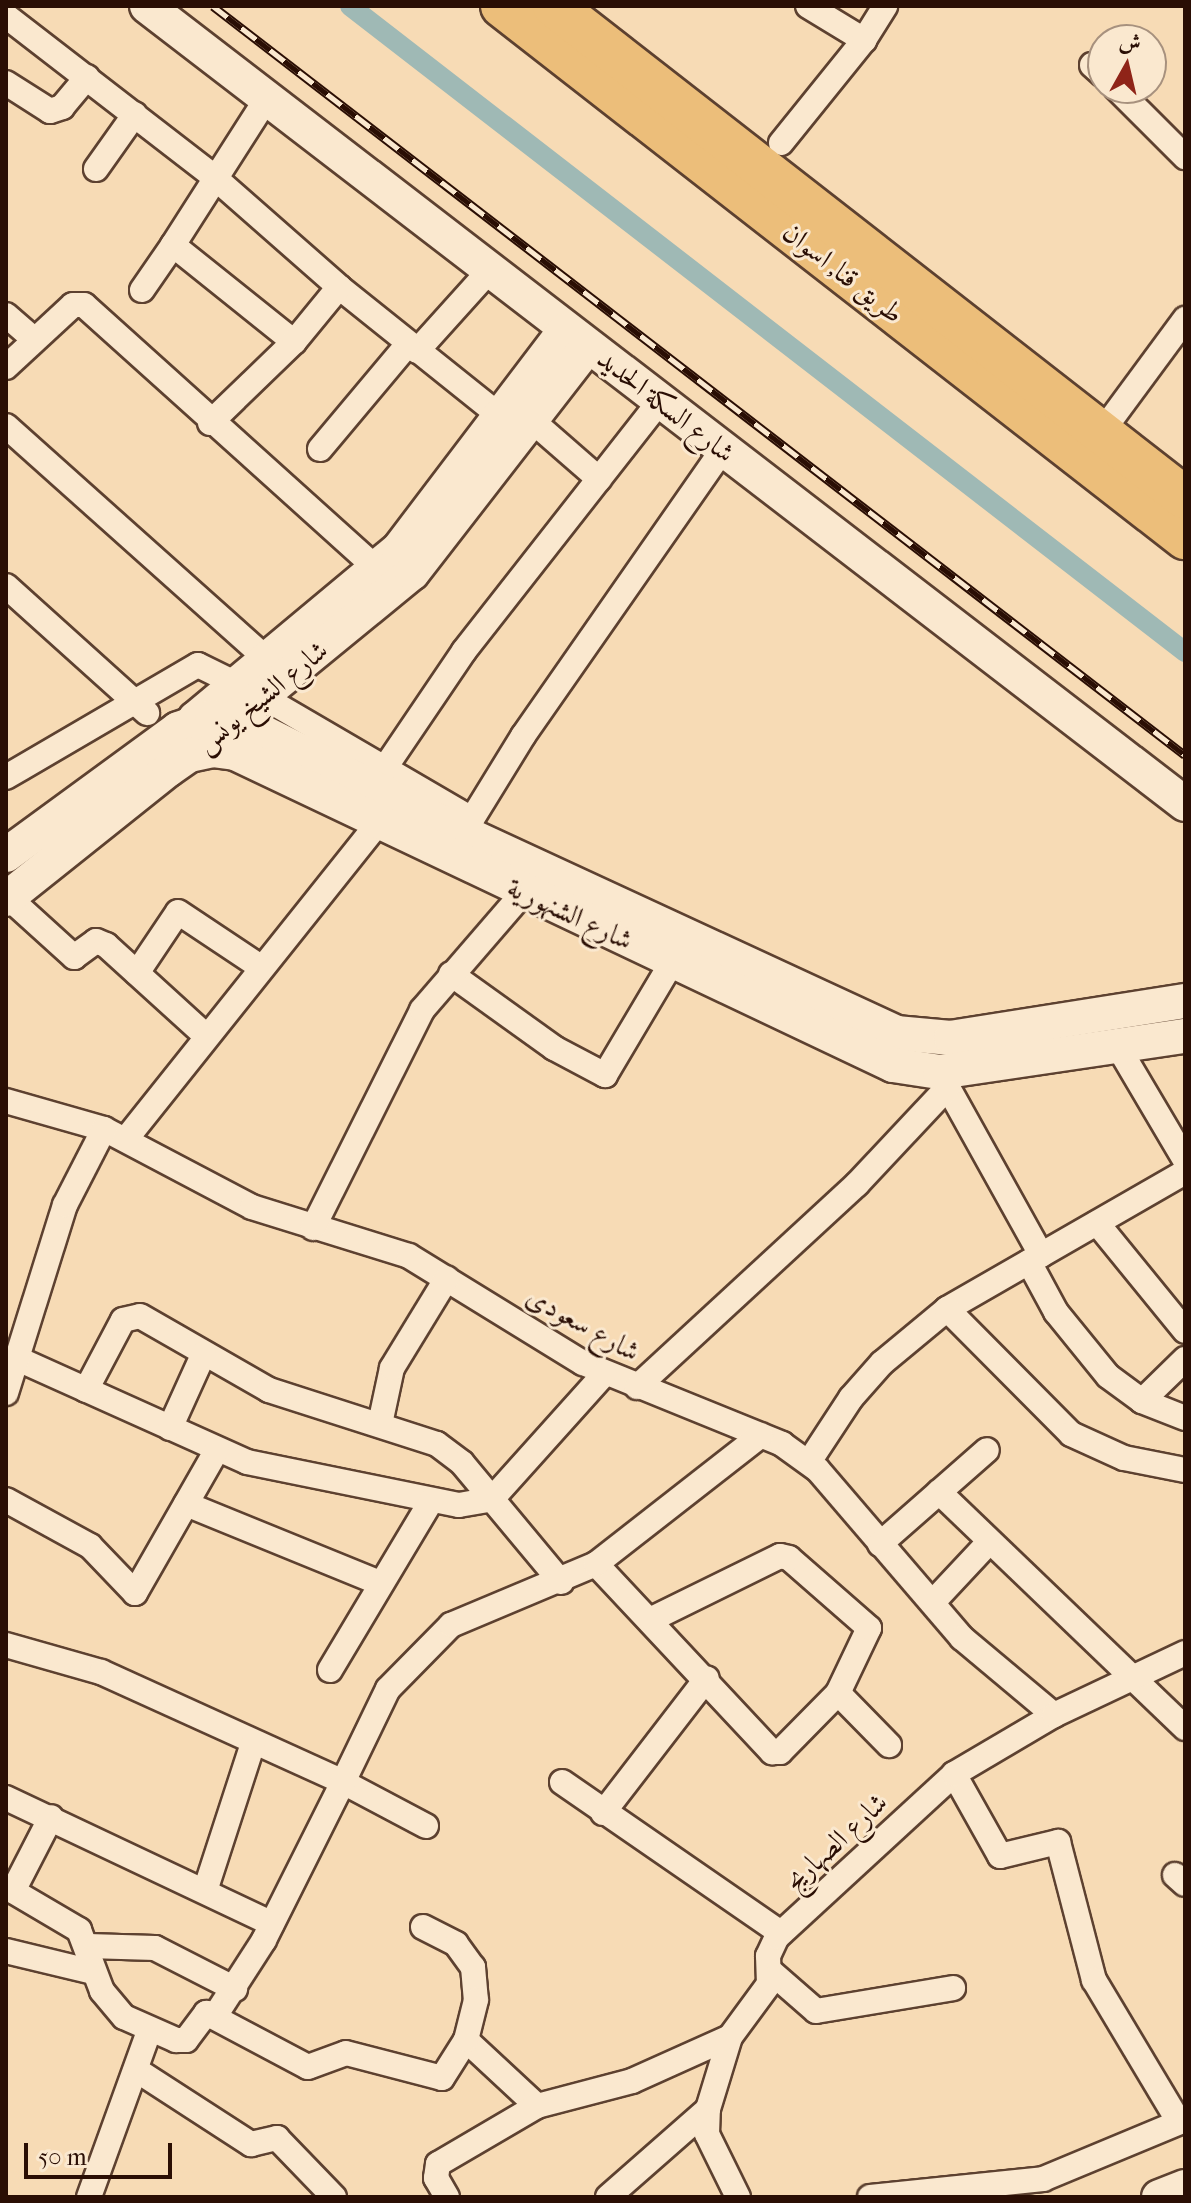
<!DOCTYPE html>
<meta charset="utf-8">
<style>
body{margin:0}
#map{position:relative;width:1191px;height:2203px;overflow:hidden;background:#f7dbb5;font-family:"IM FELL French Canon",Amiri,serif}
div>[style]{position:absolute}
.canal>*{height:20px;margin:-10px;padding:0 10px;transform-origin:10px;border-radius:10px;background:#9fb9b5}
.roads{filter:drop-shadow(2px 0 #5d4130) drop-shadow(-2px 0 #5d4130) drop-shadow(0 2px #5d4130) drop-shadow(0 -2px #5d4130)}
.street>*{height:24px;margin:-12px;padding:0 12px;transform-origin:12px;border-radius:12px;background:#fae8cf}
.secondary>*{height:34px;margin:-17px;padding:0 17px;transform-origin:17px;border-radius:17px;background:#fae8cf}
.highway>*{height:42px;margin:-21px;padding:0 21px;transform-origin:21px;border-radius:21px;background:#ecbe7a}
.rail>*{height:9px;margin-top:-4.5px;transform-origin:0;background:repeating-linear-gradient(90deg,#fae8cf 0 18px,#2a0e04 0 36px);box-sizing:border-box;border-block:2px solid #2a0e04}
span{translate:-50% -50%;white-space:nowrap;text-align:center;line-height:1.15;-webkit-text-stroke:6px #fae8cf;paint-order:stroke}
.street-label{font-size:28px;color:#2a0e04}
.frame{position:absolute;inset:0;border:8px solid #2a0e04;pointer-events:none}
.north{position:absolute;left:1087px;top:24px;width:80px;height:80px;box-sizing:border-box;background:#fae8cf;border:2px solid #a7917e;border-radius:50%;rotate:8deg;font-size:22px;font-weight:700;line-height:32px;text-align:center;color:#2a0e04}
.north::after{content:'';display:block;margin:auto;width:28px;height:36px;background:#8f2418;clip-path:polygon(50% 0,100% 100%,50% 72%,0 100%)}
.scale{position:absolute;left:24px;top:2143px;width:148px;height:36px;box-sizing:border-box;border:4px solid #2a0e04;border-top:0;padding-left:10px;font-size:24px;line-height:28px;white-space:nowrap;color:#2a0e04;-webkit-text-stroke:6px #fae8cf;paint-order:stroke}
</style>
<div id="map">
<div class="canal">
<i style="left:350px;top:6px;width:1056px;rotate:37.73deg"></i>
</div>
<div class="roads">
<div class="street">
<i style="left:808px;top:6px;width:66px;rotate:31.3deg"></i>
<i style="left:6px;top:16px;width:263px;rotate:37.7deg"></i>
<i style="left:214px;top:177px;width:167px;rotate:41.3deg"></i>
<i style="left:339px;top:287px;width:205px;rotate:38.7deg"></i>
<i style="left:1092px;top:65px;width:15px;rotate:42deg"></i>
<i style="left:6px;top:83px;width:52px;rotate:32.5deg"></i>
<i style="left:50px;top:111px;width:13px;rotate:-18deg"></i>
<i style="left:62px;top:107px;width:39px;rotate:-50deg"></i>
<i style="left:1116px;top:88px;width:98px;rotate:45deg"></i>
<i style="left:781px;top:143px;width:132px;rotate:-51.1deg"></i>
<i style="left:864px;top:40px;width:40px;rotate:-58deg"></i>
<i style="left:96px;top:169px;width:67px;rotate:-54.7deg"></i>
<i style="left:173px;top:245px;width:174px;rotate:-57.4deg"></i>
<i style="left:142px;top:290px;width:55px;rotate:-55.4deg"></i>
<i style="left:173px;top:245px;width:155px;rotate:38.7deg"></i>
<i style="left:6px;top:315px;width:37px;rotate:41deg"></i>
<i style="left:417px;top:351px;width:109px;rotate:-48deg"></i>
<i style="left:6px;top:367px;width:91px;rotate:-42.8deg"></i>
<i style="left:73px;top:305px;width:11px"></i>
<i style="left:84px;top:305px;width:396px;rotate:42deg"></i>
<i style="left:529px;top:418px;width:93px;rotate:41.1deg"></i>
<i style="left:210px;top:423px;width:117px;rotate:-44deg"></i>
<i style="left:294px;top:342px;width:71px;rotate:-50.7deg"></i>
<i style="left:6px;top:426px;width:350px;rotate:41.8deg"></i>
<i style="left:1101px;top:433px;width:142px;rotate:-53.6deg"></i>
<i style="left:320px;top:449px;width:137px;rotate:-50deg"></i>
<i style="left:6px;top:586px;width:190px;rotate:42deg"></i>
<i style="left:6px;top:777px;width:222px;rotate:-30.3deg"></i>
<i style="left:198px;top:665px;width:72px;rotate:26.2deg"></i>
<i style="left:263px;top:697px;width:242px;rotate:30.3deg"></i>
<i style="left:374px;top:784px;width:161px;rotate:-55.9deg"></i>
<i style="left:464px;top:651px;width:318px;rotate:-51.9deg"></i>
<i style="left:464px;top:832px;width:113px;rotate:-58.4deg"></i>
<i style="left:523px;top:736px;width:350px;rotate:-55.1deg"></i>
<i style="left:9px;top:898px;width:88px;rotate:42.2deg"></i>
<i style="left:74px;top:957px;width:27px;rotate:-36deg"></i>
<i style="left:96px;top:941px;width:11px;rotate:22deg"></i>
<i style="left:106px;top:945px;width:134px;rotate:42.3deg"></i>
<i style="left:137px;top:973px;width:73px;rotate:-56.1deg"></i>
<i style="left:178px;top:912px;width:97px;rotate:33.7deg"></i>
<i style="left:451px;top:974px;width:127px;rotate:35.7deg"></i>
<i style="left:554px;top:1048px;width:58px;rotate:27.9deg"></i>
<i style="left:605px;top:1075px;width:131px;rotate:-59.3deg"></i>
<i style="left:1117px;top:1045px;width:134px;rotate:59.4deg"></i>
<i style="left:941px;top:1075px;width:206px;rotate:60.9deg"></i>
<i style="left:6px;top:1101px;width:102px;rotate:15.9deg"></i>
<i style="left:104px;top:1129px;width:167px;rotate:27.8deg"></i>
<i style="left:252px;top:1207px;width:164px;rotate:17.3deg"></i>
<i style="left:409px;top:1256px;width:204px;rotate:31.6deg"></i>
<i style="left:583px;top:1363px;width:215px;rotate:22.1deg"></i>
<i style="left:782px;top:1444px;width:44px;rotate:35.8deg"></i>
<i style="left:818px;top:1470px;width:221px;rotate:49.4deg"></i>
<i style="left:962px;top:1638px;width:120px;rotate:39.9deg"></i>
<i style="left:126px;top:1139px;width:404px;rotate:-51.4deg"></i>
<i style="left:1097px;top:1223px;width:139px;rotate:50.8deg"></i>
<i style="left:313px;top:1228px;width:244px;rotate:-63.4deg"></i>
<i style="left:422px;top:1010px;width:156px;rotate:-49.2deg"></i>
<i style="left:1029px;top:1262px;width:57px;rotate:61.6deg"></i>
<i style="left:1056px;top:1312px;width:82px;rotate:50.9deg"></i>
<i style="left:1108px;top:1376px;width:42px;rotate:36.3deg"></i>
<i style="left:1142px;top:1401px;width:46px;rotate:21.6deg"></i>
<i style="left:947px;top:1309px;width:275px;rotate:-29.9deg"></i>
<i style="left:18px;top:1359px;width:251px;rotate:24.2deg"></i>
<i style="left:247px;top:1462px;width:216px;rotate:11.5deg"></i>
<i style="left:459px;top:1505px;width:34px;rotate:-10deg"></i>
<i style="left:492px;top:1499px;width:169px;rotate:-48.1deg"></i>
<i style="left:637px;top:1387px;width:299px;rotate:-42.7deg"></i>
<i style="left:857px;top:1184px;width:133px;rotate:-46.8deg"></i>
<i style="left:86px;top:1390px;width:79px;rotate:-62.1deg"></i>
<i style="left:123px;top:1320px;width:17px;rotate:-13deg"></i>
<i style="left:140px;top:1316px;width:149px;rotate:29.8deg"></i>
<i style="left:269px;top:1390px;width:176px;rotate:17.8deg"></i>
<i style="left:437px;top:1444px;width:31px;rotate:37deg"></i>
<i style="left:462px;top:1463px;width:155px;rotate:50.2deg"></i>
<i style="left:6px;top:1393px;width:197px;rotate:-72.6deg"></i>
<i style="left:65px;top:1205px;width:85px;rotate:-62.8deg"></i>
<i style="left:1142px;top:1401px;width:60px;rotate:-44.3deg"></i>
<i style="left:380px;top:1424px;width:57px;rotate:-77.9deg"></i>
<i style="left:392px;top:1368px;width:105px;rotate:-58.6deg"></i>
<i style="left:170px;top:1428px;width:82px;rotate:-65.6deg"></i>
<i style="left:809px;top:1462px;width:77px;rotate:-56.7deg"></i>
<i style="left:851px;top:1398px;width:47px;rotate:-48.5deg"></i>
<i style="left:882px;top:1363px;width:85px;rotate:-39.7deg"></i>
<i style="left:947px;top:1309px;width:176px;rotate:45.2deg"></i>
<i style="left:1071px;top:1434px;width:58px;rotate:24.4deg"></i>
<i style="left:1124px;top:1458px;width:62px;rotate:11.1deg"></i>
<i style="left:939px;top:1492px;width:341px;rotate:43.8deg"></i>
<i style="left:6px;top:1500px;width:96px;rotate:28.7deg"></i>
<i style="left:90px;top:1546px;width:65px;rotate:46.2deg"></i>
<i style="left:135px;top:1593px;width:165px;rotate:-60.2deg"></i>
<i style="left:186px;top:1504px;width:209px;rotate:22.2deg"></i>
<i style="left:880px;top:1544px;width:142px;rotate:-41.3deg"></i>
<i style="left:596px;top:1564px;width:258px;rotate:46.9deg"></i>
<i style="left:772px;top:1752px;width:8px"></i>
<i style="left:780px;top:1752px;width:83px;rotate:-45.5deg"></i>
<i style="left:838px;top:1693px;width:72px;rotate:-64.5deg"></i>
<i style="left:869px;top:1628px;width:106px;rotate:-138.8deg"></i>
<i style="left:789px;top:1558px;width:9px;rotate:-167deg"></i>
<i style="left:780px;top:1556px;width:143px;rotate:153.8deg"></i>
<i style="left:933px;top:1602px;width:83px;rotate:-46.9deg"></i>
<i style="left:6px;top:1645px;width:99px;rotate:15.9deg"></i>
<i style="left:101px;top:1672px;width:266px;rotate:24.4deg"></i>
<i style="left:343px;top:1782px;width:177px;rotate:116.6deg"></i>
<i style="left:264px;top:1940px;width:90px;rotate:122.8deg"></i>
<i style="left:330px;top:1670px;width:197px;rotate:-59.1deg"></i>
<i style="left:838px;top:1693px;width:73px;rotate:45.6deg"></i>
<i style="left:954px;top:1774px;width:94px;rotate:60.7deg"></i>
<i style="left:1000px;top:1856px;width:60px;rotate:-13.6deg"></i>
<i style="left:1058px;top:1842px;width:143px;rotate:75.4deg"></i>
<i style="left:1094px;top:1980px;width:165px;rotate:59.1deg"></i>
<i style="left:562px;top:1782px;width:266px;rotate:34.6deg"></i>
<i style="left:6px;top:1798px;width:294px;rotate:25.3deg"></i>
<i style="left:603px;top:1813px;width:170px;rotate:-52.4deg"></i>
<i style="left:426px;top:1826px;width:94px;rotate:-152.1deg"></i>
<i style="left:343px;top:1782px;width:103px;rotate:-64.2deg"></i>
<i style="left:388px;top:1689px;width:90px;rotate:-45.5deg"></i>
<i style="left:451px;top:1625px;width:157px;rotate:-22.8deg"></i>
<i style="left:596px;top:1564px;width:209px;rotate:-38deg"></i>
<i style="left:1175px;top:1875px;width:13px;rotate:42deg"></i>
<i style="left:6px;top:1887px;width:85px;rotate:30.5deg"></i>
<i style="left:79px;top:1930px;width:65px;rotate:69.3deg"></i>
<i style="left:102px;top:1991px;width:34px;rotate:50deg"></i>
<i style="left:124px;top:2017px;width:57px;rotate:23.9deg"></i>
<i style="left:176px;top:2040px;width:10px"></i>
<i style="left:186px;top:2040px;width:34px;rotate:-53deg"></i>
<i style="left:206px;top:2013px;width:115px;rotate:27.9deg"></i>
<i style="left:308px;top:2067px;width:40px;rotate:-20.2deg"></i>
<i style="left:346px;top:2053px;width:99px;rotate:14.6deg"></i>
<i style="left:442px;top:2078px;width:45px;rotate:-57.7deg"></i>
<i style="left:466px;top:2040px;width:97px;rotate:42.9deg"></i>
<i style="left:537px;top:2106px;width:98px;rotate:-14.7deg"></i>
<i style="left:632px;top:2081px;width:107px;rotate:-24.2deg"></i>
<i style="left:13px;top:1891px;width:83px;rotate:-62.8deg"></i>
<i style="left:205px;top:1891px;width:156px;rotate:-72deg"></i>
<i style="left:423px;top:1927px;width:37px;rotate:27deg"></i>
<i style="left:456px;top:1944px;width:29px;rotate:54deg"></i>
<i style="left:473px;top:1967px;width:33px;rotate:85deg"></i>
<i style="left:476px;top:2000px;width:41px;rotate:104deg"></i>
<i style="left:88px;top:1946px;width:67px;rotate:1.7deg"></i>
<i style="left:155px;top:1948px;width:90px;rotate:27.1deg"></i>
<i style="left:6px;top:1951px;width:89px;rotate:13.6deg"></i>
<i style="left:769px;top:1970px;width:62px;rotate:41.1deg"></i>
<i style="left:816px;top:2011px;width:139px;rotate:-9.5deg"></i>
<i style="left:138px;top:2071px;width:135px;rotate:32.9deg"></i>
<i style="left:251px;top:2144px;width:27px;rotate:-13deg"></i>
<i style="left:277px;top:2138px;width:82px;rotate:46deg"></i>
<i style="left:89px;top:2197px;width:177px;rotate:-70.1deg"></i>
<i style="left:447px;top:2197px;width:22px;rotate:-120deg"></i>
<i style="left:436px;top:2178px;width:14px;rotate:-82deg"></i>
<i style="left:438px;top:2164px;width:115px;rotate:-30.4deg"></i>
<i style="left:608px;top:2197px;width:133px;rotate:-41.3deg"></i>
<i style="left:738px;top:2197px;width:70px;rotate:-116.2deg"></i>
<i style="left:707px;top:2134px;width:25px;rotate:-88deg"></i>
<i style="left:708px;top:2109px;width:75px;rotate:-73deg"></i>
<i style="left:730px;top:2037px;width:66px;rotate:-53.7deg"></i>
<i style="left:769px;top:1984px;width:28px;rotate:-92deg"></i>
<i style="left:768px;top:1956px;width:21px;rotate:-65deg"></i>
<i style="left:777px;top:1937px;width:241px;rotate:-42.6deg"></i>
<i style="left:954px;top:1774px;width:116px;rotate:-30.5deg"></i>
<i style="left:1054px;top:1715px;width:145px;rotate:-25.3deg"></i>
<i style="left:870px;top:2197px;width:174px;rotate:-5.9deg"></i>
<i style="left:1043px;top:2179px;width:154px;rotate:-22.6deg"></i>
</div>
<div class="secondary">
<i style="left:147px;top:6px;width:1309px;rotate:37.55deg"></i>
<i style="left:191px;top:727px;width:9px;rotate:-63deg"></i>
<i style="left:195px;top:719px;width:266px;rotate:-39.8deg"></i>
<i style="left:399px;top:549px;width:276px;rotate:-52.8deg"></i>
<i style="left:220px;top:730px;width:248px;rotate:-39.3deg"></i>
<i style="left:412px;top:573px;width:287px;rotate:-52.2deg"></i>
<i style="left:6px;top:855px;width:213px;rotate:-36.2deg"></i>
<i style="left:178px;top:729px;width:36px;rotate:-19deg"></i>
<i style="left:212px;top:717px;width:41px;rotate:14deg"></i>
<i style="left:252px;top:727px;width:237px;rotate:26.6deg"></i>
<i style="left:464px;top:833px;width:476px;rotate:24.8deg"></i>
<i style="left:896px;top:1033px;width:55px;rotate:5.2deg"></i>
<i style="left:951px;top:1038px;width:237px;rotate:-9deg"></i>
<i style="left:6px;top:899px;width:208px;rotate:-38.6deg"></i>
<i style="left:169px;top:769px;width:24px;rotate:-35deg"></i>
<i style="left:189px;top:755px;width:24px;rotate:-12deg"></i>
<i style="left:212px;top:750px;width:23px;rotate:7deg"></i>
<i style="left:235px;top:753px;width:728px;rotate:25.37deg"></i>
<i style="left:893px;top:1065px;width:48px;rotate:8.5deg"></i>
<i style="left:940px;top:1072px;width:248px;rotate:-8.4deg"></i>
<i style="left:1159px;top:2197px;width:28px;rotate:-21deg"></i>
</div>
<div class="highway">
<i style="left:502px;top:6px;width:866px;rotate:37.92deg"></i>
<i style="left:554px;top:6px;width:800px;rotate:37.94deg"></i>
</div>
</div>
<div class="rail">
<i style="left:213px;top:6px;width:1227px;rotate:37.62deg"></i>
</div>
<div class="street-label">
<span style="left:843px;top:273px;rotate:38deg">طريق قنا, اسوان</span>
<span style="left:666px;top:406px;rotate:38deg">شارع السكة الحديد</span>
<span style="left:262px;top:697px;rotate:-39deg">شارع الشيخ يونس</span>
<span style="left:570px;top:914px;rotate:25deg">شارع الشنهورية</span>
<span style="left:583px;top:1324px;rotate:29deg">شارع سعودى</span>
<span style="left:836px;top:1842px;rotate:-43deg">شارع الصهاريج</span>
</div>
<div class="frame"></div>
<div class="north">ش</div>
<div class="scale">50 m</div>
</div>
